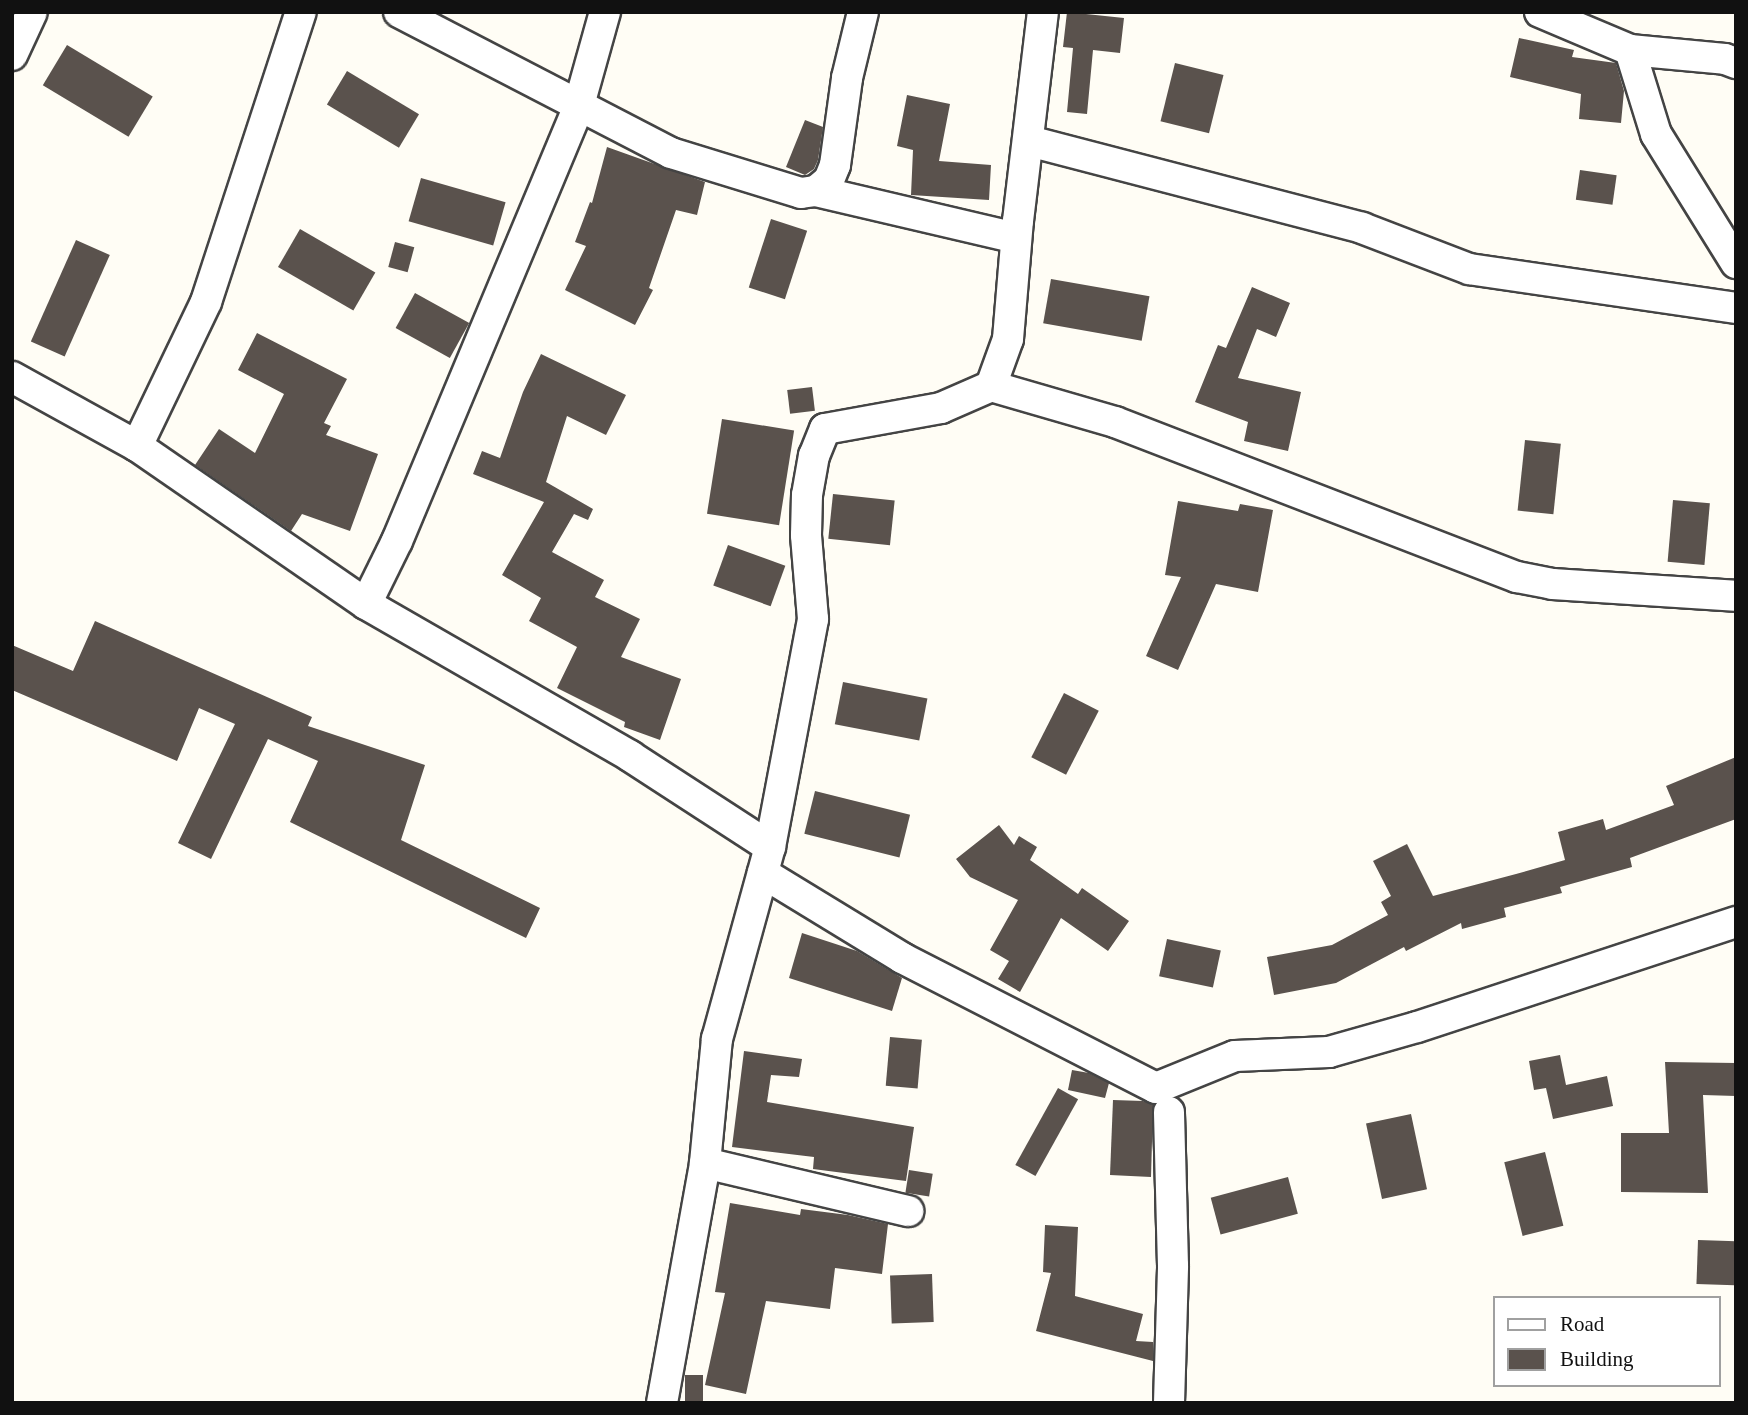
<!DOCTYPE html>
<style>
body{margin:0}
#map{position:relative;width:1748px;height:1415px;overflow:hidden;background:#fffdf5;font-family:"Times New Roman",serif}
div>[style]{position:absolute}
.building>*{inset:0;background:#5a524d;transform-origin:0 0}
.roads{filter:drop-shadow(2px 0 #444) drop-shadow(-2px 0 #444) drop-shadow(0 2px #444) drop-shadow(0 -2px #444)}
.minor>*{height:30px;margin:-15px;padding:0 15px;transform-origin:15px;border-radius:15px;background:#fff}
span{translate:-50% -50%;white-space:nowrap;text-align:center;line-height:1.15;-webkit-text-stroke:7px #fff;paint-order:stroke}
.frame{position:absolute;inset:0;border:14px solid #111;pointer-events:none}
.legend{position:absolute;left:1493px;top:1296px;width:228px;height:91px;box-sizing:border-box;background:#fff;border:2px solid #a0a0a0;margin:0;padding:9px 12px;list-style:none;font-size:21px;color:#111}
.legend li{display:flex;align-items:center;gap:14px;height:35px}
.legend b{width:35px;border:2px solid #a0a0a0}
</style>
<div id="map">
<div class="building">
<i style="clip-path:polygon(1067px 12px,1124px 18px,1120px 53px,1093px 50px,1087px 114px,1067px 112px,1073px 48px,1063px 47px)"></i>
<i style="clip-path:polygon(1519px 38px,1574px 50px,1572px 57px,1616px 63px,1624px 91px,1621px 123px,1579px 119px,1581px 94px,1510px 77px)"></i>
<i style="left:67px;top:45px;width:100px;height:47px;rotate:31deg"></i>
<i style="left:1175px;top:63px;width:50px;height:60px;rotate:14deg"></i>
<i style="left:347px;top:71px;width:84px;height:39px;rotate:31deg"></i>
<i style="clip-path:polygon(907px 95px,950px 104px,939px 161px,991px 165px,989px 200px,911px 195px,913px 150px,897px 146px)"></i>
<i style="clip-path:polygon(805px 120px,823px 127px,818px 160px,814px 169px,805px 175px,786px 167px)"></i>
<i style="clip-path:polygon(607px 147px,705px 182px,697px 215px,676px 210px,649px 288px,653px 290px,635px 325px,565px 290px,586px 246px,575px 242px,590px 202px,592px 203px)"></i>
<i style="left:1580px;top:170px;width:37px;height:30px;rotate:8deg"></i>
<i style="left:421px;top:178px;width:88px;height:45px;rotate:16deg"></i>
<i style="left:771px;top:219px;width:38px;height:72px;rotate:18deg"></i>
<i style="left:300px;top:229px;width:87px;height:44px;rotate:30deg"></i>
<i style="left:76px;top:240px;width:37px;height:111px;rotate:24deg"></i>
<i style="left:395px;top:242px;width:20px;height:26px;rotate:15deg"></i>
<i style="left:1051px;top:279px;width:100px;height:45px;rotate:10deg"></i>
<i style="clip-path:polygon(1252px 287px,1290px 303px,1276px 337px,1257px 329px,1238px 378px,1301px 392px,1288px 451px,1244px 441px,1248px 422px,1195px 402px,1218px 345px,1226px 348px)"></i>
<i style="left:415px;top:293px;width:62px;height:40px;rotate:29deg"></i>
<i style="clip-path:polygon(257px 333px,347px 379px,324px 423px,331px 426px,326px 435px,378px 454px,350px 531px,302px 514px,291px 531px,195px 465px,219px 429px,255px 453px,284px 394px,238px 370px)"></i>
<i style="clip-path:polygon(541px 354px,626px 395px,606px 435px,567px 416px,546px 482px,593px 509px,588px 520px,574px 514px,552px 552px,604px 580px,595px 597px,640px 619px,621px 657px,681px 679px,660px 740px,624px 727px,625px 722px,557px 688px,577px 647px,529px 621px,541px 598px,502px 575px,544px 502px,473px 474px,482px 451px,500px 458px,523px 392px)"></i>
<i style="left:812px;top:387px;width:24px;height:25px;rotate:83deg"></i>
<i style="left:722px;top:419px;width:73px;height:96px;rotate:9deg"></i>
<i style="left:1525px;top:440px;width:36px;height:71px;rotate:6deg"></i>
<i style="left:833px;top:494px;width:62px;height:45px;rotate:6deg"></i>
<i style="left:1673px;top:500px;width:37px;height:62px;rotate:5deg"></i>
<i style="clip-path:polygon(1178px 501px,1238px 511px,1240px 504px,1273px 510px,1258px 592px,1216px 584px,1178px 670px,1146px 656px,1181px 577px,1165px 575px)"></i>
<i style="left:728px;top:545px;width:61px;height:43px;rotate:20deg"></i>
<i style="clip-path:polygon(95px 621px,312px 717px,308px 726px,425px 765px,401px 840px,540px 908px,526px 938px,290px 822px,318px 761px,268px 739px,211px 859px,178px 843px,235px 724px,199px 708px,177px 761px,12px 690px,12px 645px,73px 671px)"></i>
<i style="left:843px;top:682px;width:86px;height:43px;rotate:11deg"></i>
<i style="left:1064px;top:693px;width:39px;height:72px;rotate:27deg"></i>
<i style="clip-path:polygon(1736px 757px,1736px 819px,1630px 858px,1632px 867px,1560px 887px,1562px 893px,1504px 908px,1506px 917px,1462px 929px,1461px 923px,1406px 951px,1404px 947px,1336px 983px,1274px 995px,1267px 957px,1332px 945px,1388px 915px,1381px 902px,1391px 896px,1373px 861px,1407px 844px,1433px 896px,1516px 874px,1565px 860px,1558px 832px,1603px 819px,1606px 830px,1674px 805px,1666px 786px)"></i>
<i style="left:815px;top:791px;width:98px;height:44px;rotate:14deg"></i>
<i style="clip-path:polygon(999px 825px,1014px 845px,1019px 836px,1037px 847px,1030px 860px,1078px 894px,1082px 888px,1129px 921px,1108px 951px,1061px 918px,1020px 992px,998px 979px,1009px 961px,990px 950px,1018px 900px,970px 877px,956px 859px)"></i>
<i style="clip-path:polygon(802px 933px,857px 951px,902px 978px,892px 1011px,789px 978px)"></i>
<i style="left:1167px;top:939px;width:55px;height:38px;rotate:12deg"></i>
<i style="left:890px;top:1037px;width:32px;height:49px;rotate:5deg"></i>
<i style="clip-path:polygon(744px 1051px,802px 1059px,799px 1077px,771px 1075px,767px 1102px,914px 1127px,906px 1181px,813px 1169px,814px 1157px,732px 1147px)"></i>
<i style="clip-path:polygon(1560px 1055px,1566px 1085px,1607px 1076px,1613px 1106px,1553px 1119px,1546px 1088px,1534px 1090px,1529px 1061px)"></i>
<i style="clip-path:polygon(1665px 1062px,1736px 1063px,1736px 1096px,1703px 1095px,1708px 1193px,1621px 1192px,1621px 1133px,1669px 1133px)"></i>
<i style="clip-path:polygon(1072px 1070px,1089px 1073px,1109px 1083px,1105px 1098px,1068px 1090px)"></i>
<i style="left:1058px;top:1088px;width:23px;height:88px;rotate:29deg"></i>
<i style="clip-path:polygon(1113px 1100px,1143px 1101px,1153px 1105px,1151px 1177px,1110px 1175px)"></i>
<i style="left:1411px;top:1114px;width:77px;height:46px;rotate:78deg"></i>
<i style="left:1545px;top:1152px;width:76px;height:42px;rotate:76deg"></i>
<i style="left:909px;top:1170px;width:24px;height:23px;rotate:9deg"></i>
<i style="left:1288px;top:1177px;width:38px;height:80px;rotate:75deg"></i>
<i style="clip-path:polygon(730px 1203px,800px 1215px,801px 1209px,848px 1215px,888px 1224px,882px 1274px,835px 1268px,830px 1309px,766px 1301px,746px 1394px,705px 1385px,725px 1293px,715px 1292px)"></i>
<i style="clip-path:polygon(1045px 1225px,1078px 1227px,1075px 1296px,1143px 1314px,1136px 1341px,1153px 1342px,1153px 1361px,1036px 1331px,1051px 1273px,1043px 1272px)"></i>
<i style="left:1698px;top:1240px;width:38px;height:44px;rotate:2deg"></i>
<i style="left:932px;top:1274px;width:48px;height:42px;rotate:88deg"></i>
<i style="left:685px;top:1375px;width:18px;height:27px"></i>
</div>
<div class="roads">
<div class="minor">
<i style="left:399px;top:12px;width:306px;rotate:27.4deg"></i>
<i style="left:671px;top:153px;width:136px;rotate:17.1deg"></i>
<i style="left:801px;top:193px;width:15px;rotate:-8deg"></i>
<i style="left:816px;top:191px;width:17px;rotate:-40deg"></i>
<i style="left:829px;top:180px;width:16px;rotate:-68deg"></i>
<i style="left:835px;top:165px;width:88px;rotate:-82.1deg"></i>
<i style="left:847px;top:78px;width:68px;rotate:-76.4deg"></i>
<i style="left:1540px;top:12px;width:98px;rotate:22.9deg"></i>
<i style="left:1630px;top:50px;width:88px;rotate:72.8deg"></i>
<i style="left:1656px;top:134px;width:152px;rotate:58.2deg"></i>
<i style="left:1630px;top:50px;width:95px;rotate:5.4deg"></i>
<i style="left:1725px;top:59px;width:12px;rotate:20deg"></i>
<i style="left:12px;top:55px;width:47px;rotate:-65.1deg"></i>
<i style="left:1029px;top:141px;width:344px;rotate:14.6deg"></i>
<i style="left:1362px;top:228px;width:115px;rotate:21deg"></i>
<i style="left:1469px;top:269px;width:270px;rotate:8.3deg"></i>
<i style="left:816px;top:191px;width:205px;rotate:13.2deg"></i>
<i style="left:12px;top:377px;width:143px;rotate:28.9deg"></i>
<i style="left:137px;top:446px;width:278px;rotate:34.6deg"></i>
<i style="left:366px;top:604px;width:305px;rotate:29.9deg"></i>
<i style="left:630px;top:756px;width:167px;rotate:33deg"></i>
<i style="left:991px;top:386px;width:129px;rotate:16.2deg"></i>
<i style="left:1115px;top:422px;width:431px;rotate:21.1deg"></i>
<i style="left:1517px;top:577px;width:36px;rotate:11deg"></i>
<i style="left:1552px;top:584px;width:184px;rotate:3.7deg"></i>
<i style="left:137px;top:446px;width:160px;rotate:-64.4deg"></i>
<i style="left:206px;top:302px;width:305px;rotate:-71.9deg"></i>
<i style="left:366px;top:604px;width:70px;rotate:-63.8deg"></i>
<i style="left:397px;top:541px;width:472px;rotate:-67.3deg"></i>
<i style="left:579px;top:105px;width:97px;rotate:-74.4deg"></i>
<i style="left:763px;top:873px;width:163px;rotate:31.4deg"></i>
<i style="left:902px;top:958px;width:285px;rotate:27.1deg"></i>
<i style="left:1156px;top:1088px;width:85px;rotate:-22.1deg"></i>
<i style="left:1235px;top:1056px;width:94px;rotate:-2.4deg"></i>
<i style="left:1329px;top:1052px;width:91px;rotate:-15.9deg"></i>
<i style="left:1417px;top:1027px;width:336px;rotate:-18.2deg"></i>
<i style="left:705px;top:1163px;width:209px;rotate:13.3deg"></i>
<i style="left:662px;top:1403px;width:244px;rotate:-79.8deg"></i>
<i style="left:705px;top:1163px;width:125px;rotate:-84.5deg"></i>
<i style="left:717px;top:1039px;width:199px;rotate:-74.6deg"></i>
<i style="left:770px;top:847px;width:232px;rotate:-79.3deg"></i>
<i style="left:813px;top:619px;width:84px;rotate:-94.8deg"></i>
<i style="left:806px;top:535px;width:40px;rotate:-88.6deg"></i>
<i style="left:807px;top:495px;width:40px;rotate:-80deg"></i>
<i style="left:814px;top:456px;width:29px;rotate:-68deg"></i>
<i style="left:825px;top:429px;width:118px;rotate:-10.3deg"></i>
<i style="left:941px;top:408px;width:55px;rotate:-23.7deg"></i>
<i style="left:991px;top:386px;width:50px;rotate:-70.1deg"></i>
<i style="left:1008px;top:339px;width:118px;rotate:-85.2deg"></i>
<i style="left:1018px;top:221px;width:210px;rotate:-83.2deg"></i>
<i style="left:1169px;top:1403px;width:137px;rotate:-88.3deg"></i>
<i style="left:1173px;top:1266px;width:154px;rotate:-91.5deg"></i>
</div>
</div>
<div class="frame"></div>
<ul class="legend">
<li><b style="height:9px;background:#fff"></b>Road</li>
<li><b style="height:19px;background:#5a524d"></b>Building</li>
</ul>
</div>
